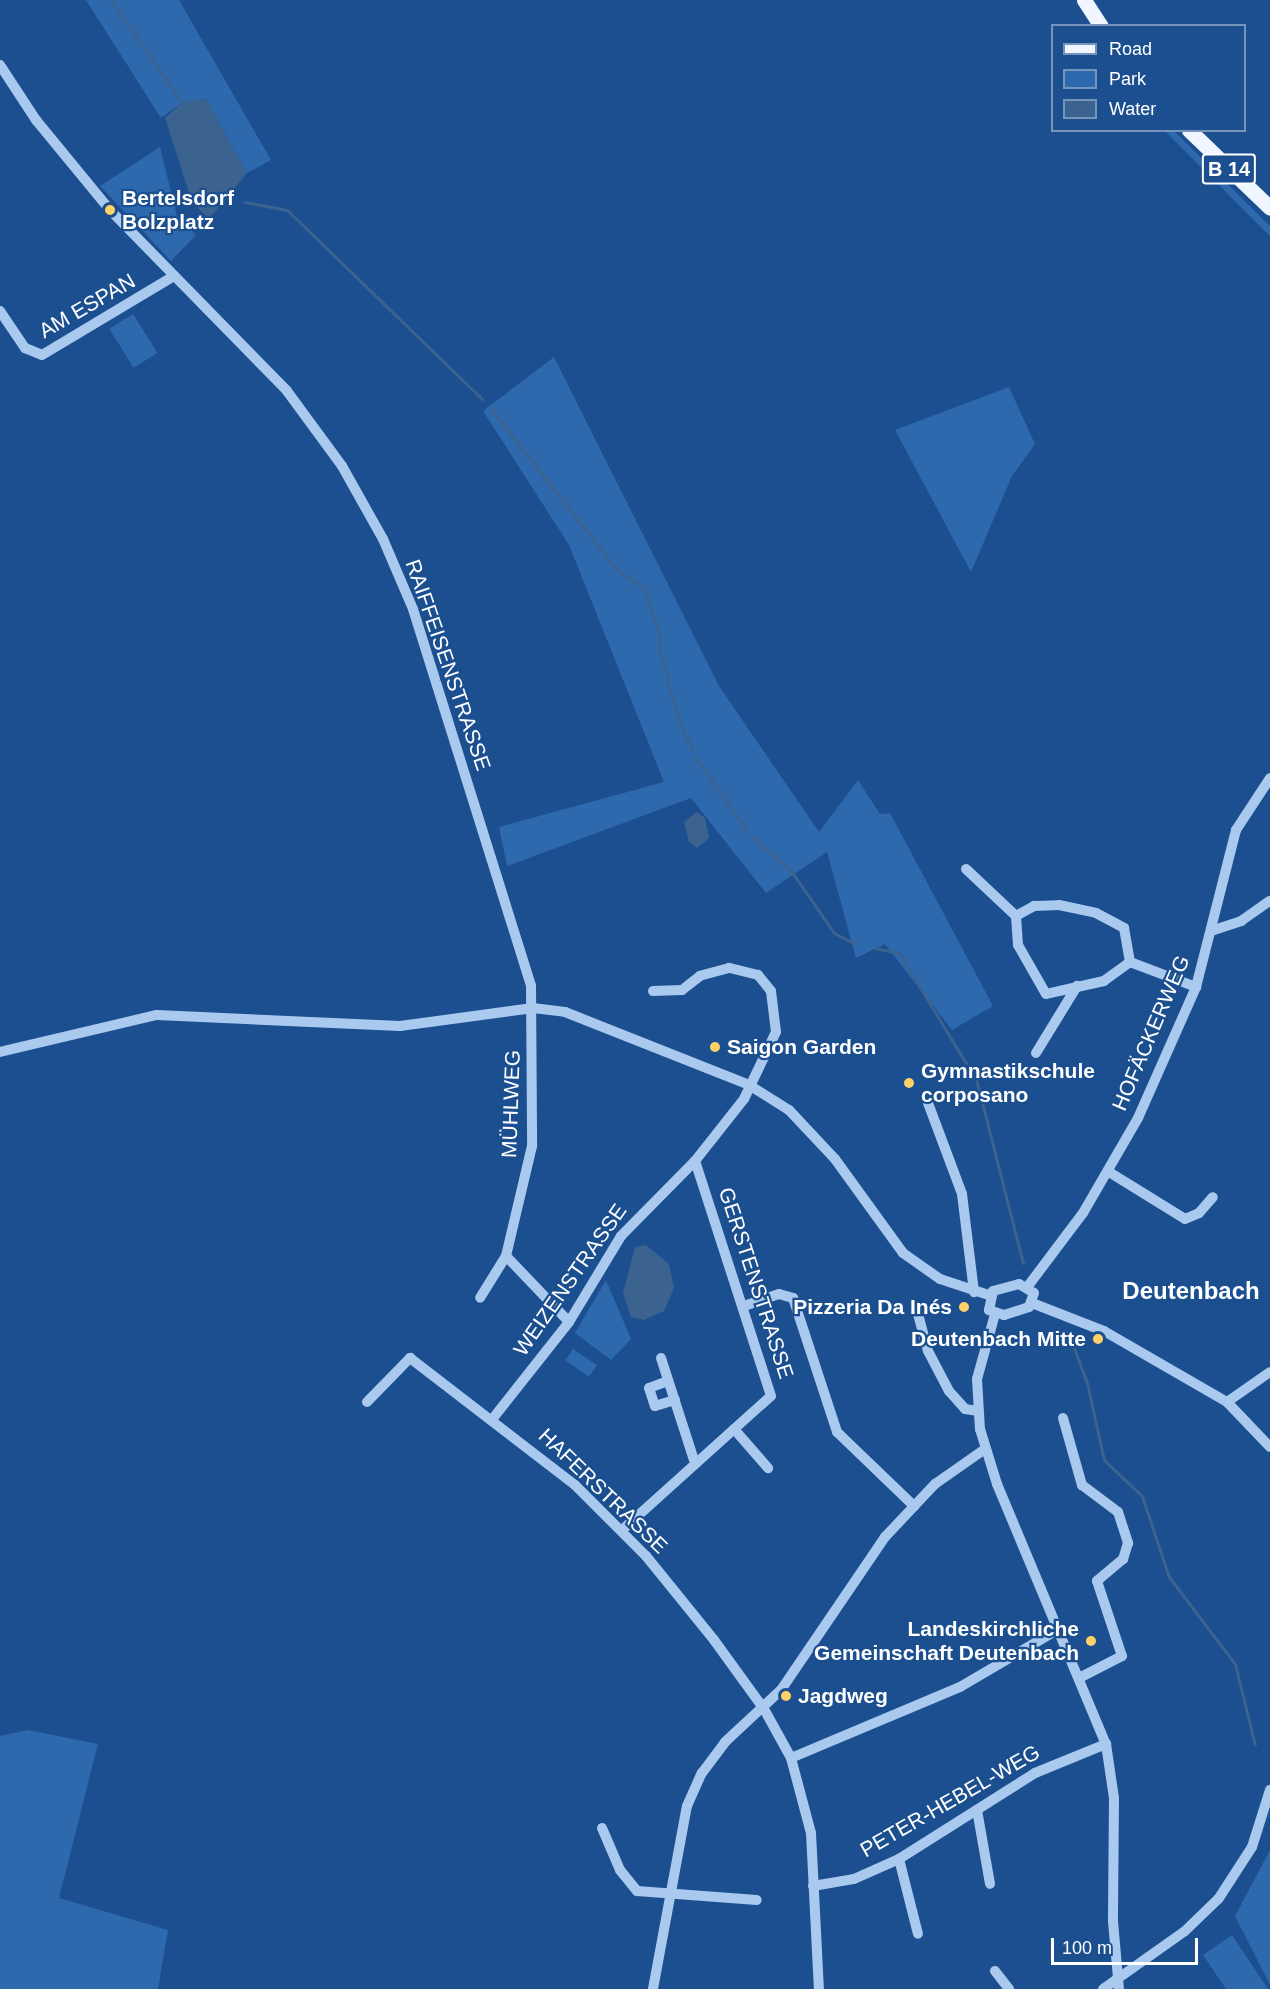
<!DOCTYPE html>
<meta charset="utf-8">
<style>
body{margin:0}
#map{position:relative;width:1270px;height:1989px;overflow:hidden;background:#1b4f8f;font-family:Helvetica,sans-serif}
div>[style]{position:absolute}
.green>*{inset:0;background:#2e69ad;transform-origin:0 0}
.water>*{inset:0;background:#3c6290}
.stream>*{height:3px;margin:-1.5px;padding:0 1.5px;transform-origin:1.5px;border-radius:1.5px;background:#3c6290}
.minor>*{height:10px;margin:-5px;padding:0 5px;transform-origin:5px;border-radius:5px;background:#a9c9ee}
.major>*{height:15px;margin:-7.5px;padding:0 7.5px;transform-origin:7.5px;border-radius:7.5px;background:#f0f6ff}
.dots>*{width:16px;height:16px;translate:-50% -50%;box-sizing:border-box;border:3px solid #1b4f8f;border-radius:50%}
span{translate:-50% -50%;white-space:nowrap;text-align:center;line-height:1.15;-webkit-text-stroke:4.5px #1b4f8f;paint-order:stroke}
.shield-label span{padding:2px 4px;background:#1b4f8f;border:2px solid;border-radius:4px;-webkit-text-stroke-width:0}
.shield-label{font-size:20px;color:#fff;font-weight:700}
.poi-label{font-size:21px;color:#fff;font-weight:700}
.left{translate:0 -50%;text-align:left}
.right{translate:-100% -50%;text-align:right}
.street-label{font-size:21px;color:#fff}
.quarter-label{font-size:24px;color:#fff;font-weight:700}
.legend{position:absolute;left:1051px;top:24px;width:195px;height:108px;box-sizing:border-box;background:#1b4f8f;border:2px solid #7695bc;margin:0;padding:8px 10px;list-style:none;font-size:18px;color:#fff}
.legend li{display:flex;align-items:center;gap:12px;height:30px}
.legend b{width:30px;border:2px solid #7695bc}
.scale{position:absolute;left:1051px;top:1938px;width:147px;height:27px;box-sizing:border-box;border:3px solid #fff;border-top:0;padding-left:8px;font-size:18px;line-height:21px;white-space:nowrap;color:#fff;-webkit-text-stroke:4px #1b4f8f;paint-order:stroke}
</style>
<div id="map">
<div class="green">
<i style="clip-path:polygon(86px 0,179px 0,271px 160px,247px 173px,206px 99px,182px 103px,161px 118px)"></i>
<i style="clip-path:polygon(1165px 131px,1174px 131px,1270px 226px,1270px 236px)"></i>
<i style="clip-path:polygon(160px 147px,177px 216px,196px 235px,171px 261px,100px 186px)"></i>
<i style="left:133px;top:314px;width:46px;height:28px;rotate:58deg"></i>
<i style="clip-path:polygon(554px 357px,719px 686px,819px 832px,858px 780px,880px 814px,890px 813px,993px 1006px,952px 1030px,885px 944px,856px 958px,827px 852px,766px 893px,691px 798px,507px 866px,499px 827px,664px 782px,569px 545px,483px 411px)"></i>
<i style="clip-path:polygon(1009px 387px,1035px 444px,1012px 476px,971px 572px,895px 430px)"></i>
<i style="clip-path:polygon(606px 1280px,631px 1339px,611px 1360px,575px 1333px)"></i>
<i style="left:573px;top:1349px;width:29px;height:14px;rotate:34deg"></i>
<i style="clip-path:polygon(28px 1730px,98px 1744px,59px 1898px,168px 1930px,158px 1989px,0 1989px,0 1736px)"></i>
<i style="clip-path:polygon(1270px 1850px,1270px 1985px,1235px 1916px)"></i>
<i style="clip-path:polygon(1232px 1935px,1268px 1989px,1226px 1989px,1203px 1955px)"></i>
</div>
<div class="water">
<i style="clip-path:polygon(206px 99px,247px 173px,209px 219px,192px 202px,165px 118px,182px 103px)"></i>
<i style="clip-path:polygon(697px 812px,705px 818px,709px 838px,697px 848px,689px 842px,684px 822px)"></i>
<i style="clip-path:polygon(646px 1245px,669px 1264px,674px 1288px,664px 1311px,644px 1320px,631px 1317px,623px 1293px,635px 1247px)"></i>
</div>
<div class="stream">
<i style="left:111px;top:0;width:125px;rotate:55.4deg"></i>
<i style="left:245px;top:202px;width:43px;rotate:10.8deg"></i>
<i style="left:287px;top:210px;width:272px;rotate:44.1deg"></i>
<i style="left:491px;top:409px;width:206px;rotate:51.9deg"></i>
<i style="left:618px;top:571px;width:30px;rotate:33deg"></i>
<i style="left:643px;top:587px;width:49px;rotate:69.7deg"></i>
<i style="left:660px;top:633px;width:19px;rotate:90deg"></i>
<i style="left:660px;top:652px;width:68px;rotate:74.7deg"></i>
<i style="left:678px;top:718px;width:35px;rotate:66deg"></i>
<i style="left:696px;top:757px;width:88px;rotate:55.6deg"></i>
<i style="left:751px;top:835px;width:59px;rotate:42.9deg"></i>
<i style="left:794px;top:875px;width:70px;rotate:55.4deg"></i>
<i style="left:834px;top:933px;width:25px;rotate:27deg"></i>
<i style="left:875px;top:948px;width:25px;rotate:12deg"></i>
<i style="left:899px;top:953px;width:129px;rotate:58.7deg"></i>
<i style="left:975px;top:1075px;width:194px;rotate:75.7deg"></i>
<i style="left:1068px;top:1332px;width:54px;rotate:69.6deg"></i>
<i style="left:1087px;top:1383px;width:79px;rotate:77.6deg"></i>
<i style="left:1104px;top:1460px;width:52px;rotate:43.5deg"></i>
<i style="left:1142px;top:1496px;width:85px;rotate:71.6deg"></i>
<i style="left:1169px;top:1577px;width:109px;rotate:52.8deg"></i>
<i style="left:1235px;top:1664px;width:83px;rotate:76.1deg"></i>
</div>
<div class="minor">
<i style="left:0;top:65px;width:66px;rotate:56.8deg"></i>
<i style="left:36px;top:120px;width:117px;rotate:50.6deg"></i>
<i style="left:110px;top:210px;width:253px;rotate:45.6deg"></i>
<i style="left:287px;top:391px;width:93px;rotate:53.7deg"></i>
<i style="left:342px;top:466px;width:84px;rotate:60.7deg"></i>
<i style="left:383px;top:539px;width:76px;rotate:66.8deg"></i>
<i style="left:413px;top:609px;width:395px;rotate:72.6deg"></i>
<i style="left:531px;top:986px;width:160px;rotate:89.6deg"></i>
<i style="left:532px;top:1146px;width:113px;rotate:103.3deg"></i>
<i style="left:506px;top:1256px;width:49px;rotate:121.8deg"></i>
<i style="left:0;top:311px;width:45px;rotate:56deg"></i>
<i style="left:25px;top:348px;width:18px;rotate:22deg"></i>
<i style="left:42px;top:355px;width:154px;rotate:-30.9deg"></i>
<i style="left:966px;top:869px;width:69px;rotate:43.2deg"></i>
<i style="left:1059px;top:905px;width:38px;rotate:12deg"></i>
<i style="left:1096px;top:913px;width:32px;rotate:28deg"></i>
<i style="left:1124px;top:928px;width:35px;rotate:80deg"></i>
<i style="left:1130px;top:962px;width:32px;rotate:144deg"></i>
<i style="left:1104px;top:981px;width:59px;rotate:167.4deg"></i>
<i style="left:1046px;top:994px;width:56px;rotate:-119.7deg"></i>
<i style="left:1018px;top:945px;width:29px;rotate:-94deg"></i>
<i style="left:1016px;top:916px;width:21px;rotate:-29deg"></i>
<i style="left:1034px;top:906px;width:25px;rotate:-2deg"></i>
<i style="left:1211px;top:931px;width:32px;rotate:-18deg"></i>
<i style="left:1241px;top:921px;width:35px;rotate:-35deg"></i>
<i style="left:1130px;top:962px;width:71px;rotate:20.7deg"></i>
<i style="left:0;top:1052px;width:161px;rotate:-13.3deg"></i>
<i style="left:157px;top:1015px;width:243px;rotate:2.6deg"></i>
<i style="left:400px;top:1026px;width:134px;rotate:-7.7deg"></i>
<i style="left:533px;top:1008px;width:32px;rotate:7deg"></i>
<i style="left:565px;top:1012px;width:198px;rotate:21.6deg"></i>
<i style="left:749px;top:1085px;width:47px;rotate:32deg"></i>
<i style="left:789px;top:1110px;width:67px;rotate:46.8deg"></i>
<i style="left:835px;top:1159px;width:116px;rotate:54.1deg"></i>
<i style="left:903px;top:1253px;width:45px;rotate:35.1deg"></i>
<i style="left:940px;top:1279px;width:52px;rotate:18.1deg"></i>
<i style="left:1036px;top:1053px;width:79px;rotate:-58.5deg"></i>
<i style="left:928px;top:1103px;width:97px;rotate:69.5deg"></i>
<i style="left:962px;top:1194px;width:99px;rotate:83deg"></i>
<i style="left:1109px;top:1172px;width:89px;rotate:31.7deg"></i>
<i style="left:1185px;top:1219px;width:15px;rotate:-23deg"></i>
<i style="left:1199px;top:1213px;width:21px;rotate:-49deg"></i>
<i style="left:506px;top:1256px;width:91px;rotate:46.3deg"></i>
<i style="left:1019px;top:1284px;width:17px;rotate:31deg"></i>
<i style="left:1034px;top:1293px;width:15px;rotate:110deg"></i>
<i style="left:1029px;top:1307px;width:26px;rotate:162deg"></i>
<i style="left:1004px;top:1315px;width:16px;rotate:-162deg"></i>
<i style="left:989px;top:1310px;width:19px;rotate:-78deg"></i>
<i style="left:993px;top:1291px;width:27px;rotate:-15deg"></i>
<i style="left:1028px;top:1286px;width:91px;rotate:-53deg"></i>
<i style="left:1083px;top:1213px;width:110px;rotate:-59.9deg"></i>
<i style="left:1138px;top:1118px;width:143px;rotate:-66.1deg"></i>
<i style="left:1196px;top:987px;width:162px;rotate:-75.7deg"></i>
<i style="left:1236px;top:830px;width:62px;rotate:-56.8deg"></i>
<i style="left:1032px;top:1303px;width:77px;rotate:21.3deg"></i>
<i style="left:1104px;top:1331px;width:142px;rotate:30deg"></i>
<i style="left:1227px;top:1402px;width:62px;rotate:46.3deg"></i>
<i style="left:744px;top:1306px;width:37px;rotate:-19deg"></i>
<i style="left:779px;top:1294px;width:15px;rotate:16deg"></i>
<i style="left:793px;top:1298px;width:141px;rotate:71.8deg"></i>
<i style="left:837px;top:1432px;width:107px;rotate:43.9deg"></i>
<i style="left:918px;top:1314px;width:38px;rotate:75deg"></i>
<i style="left:928px;top:1351px;width:45px;rotate:62.3deg"></i>
<i style="left:949px;top:1391px;width:24px;rotate:48deg"></i>
<i style="left:965px;top:1409px;width:12px;rotate:9deg"></i>
<i style="left:995px;top:1314px;width:67px;rotate:105.5deg"></i>
<i style="left:977px;top:1379px;width:50px;rotate:86.6deg"></i>
<i style="left:980px;top:1429px;width:58px;rotate:72.8deg"></i>
<i style="left:997px;top:1484px;width:282px;rotate:67.3deg"></i>
<i style="left:1106px;top:1744px;width:55px;rotate:81.6deg"></i>
<i style="left:1114px;top:1798px;width:123px;rotate:90.5deg"></i>
<i style="left:1113px;top:1921px;width:68px;rotate:85deg"></i>
<i style="left:661px;top:1358px;width:107px;rotate:72.1deg"></i>
<i style="left:668px;top:1381px;width:20px;rotate:160deg"></i>
<i style="left:649px;top:1388px;width:19px;rotate:72deg"></i>
<i style="left:655px;top:1406px;width:21px;rotate:-17deg"></i>
<i style="left:367px;top:1402px;width:62px;rotate:-45.7deg"></i>
<i style="left:410px;top:1358px;width:208px;rotate:37.6deg"></i>
<i style="left:575px;top:1485px;width:100px;rotate:45deg"></i>
<i style="left:646px;top:1556px;width:108px;rotate:51deg"></i>
<i style="left:714px;top:1640px;width:85px;rotate:54.1deg"></i>
<i style="left:764px;top:1709px;width:56px;rotate:61.1deg"></i>
<i style="left:791px;top:1758px;width:78px;rotate:75.1deg"></i>
<i style="left:811px;top:1833px;width:156px;rotate:87.1deg"></i>
<i style="left:1227px;top:1402px;width:52px;rotate:-34.9deg"></i>
<i style="left:494px;top:1417px;width:121px;rotate:-51.7deg"></i>
<i style="left:569px;top:1322px;width:100px;rotate:-58.8deg"></i>
<i style="left:621px;top:1236px;width:105px;rotate:-45.4deg"></i>
<i style="left:695px;top:1161px;width:79px;rotate:-51.7deg"></i>
<i style="left:744px;top:1099px;width:74px;rotate:-64.5deg"></i>
<i style="left:776px;top:1032px;width:41px;rotate:-97deg"></i>
<i style="left:771px;top:991px;width:21px;rotate:-129deg"></i>
<i style="left:758px;top:975px;width:30px;rotate:-166deg"></i>
<i style="left:729px;top:968px;width:30px;rotate:165deg"></i>
<i style="left:700px;top:976px;width:23px;rotate:142deg"></i>
<i style="left:682px;top:990px;width:29px;rotate:178deg"></i>
<i style="left:1063px;top:1418px;width:70px;rotate:74.2deg"></i>
<i style="left:1082px;top:1485px;width:45px;rotate:36.9deg"></i>
<i style="left:1118px;top:1512px;width:33px;rotate:72deg"></i>
<i style="left:1128px;top:1543px;width:17px;rotate:107deg"></i>
<i style="left:1123px;top:1559px;width:34px;rotate:140deg"></i>
<i style="left:1097px;top:1581px;width:79px;rotate:71.6deg"></i>
<i style="left:1122px;top:1656px;width:46px;rotate:152.9deg"></i>
<i style="left:734px;top:1429px;width:52px;rotate:48.9deg"></i>
<i style="left:622px;top:1530px;width:200px;rotate:-42deg"></i>
<i style="left:771px;top:1396px;width:247px;rotate:-107.9deg"></i>
<i style="left:791px;top:1758px;width:183px;rotate:-22.8deg"></i>
<i style="left:960px;top:1687px;width:115px;rotate:-30.4deg"></i>
<i style="left:977px;top:1810px;width:75px;rotate:80deg"></i>
<i style="left:602px;top:1828px;width:46px;rotate:66.8deg"></i>
<i style="left:620px;top:1870px;width:27px;rotate:51deg"></i>
<i style="left:637px;top:1891px;width:120px;rotate:4.3deg"></i>
<i style="left:899px;top:1859px;width:77px;rotate:75.8deg"></i>
<i style="left:813px;top:1886px;width:42px;rotate:-9.7deg"></i>
<i style="left:854px;top:1879px;width:49px;rotate:-24deg"></i>
<i style="left:899px;top:1859px;width:161px;rotate:-32.3deg"></i>
<i style="left:1035px;top:1773px;width:77px;rotate:-22.2deg"></i>
<i style="left:995px;top:1971px;width:23px;rotate:52deg"></i>
<i style="left:653px;top:1989px;width:186px;rotate:-79.5deg"></i>
<i style="left:687px;top:1806px;width:36px;rotate:-66deg"></i>
<i style="left:702px;top:1773px;width:39px;rotate:-53deg"></i>
<i style="left:725px;top:1742px;width:76px;rotate:-42.9deg"></i>
<i style="left:781px;top:1690px;width:185px;rotate:-55.8deg"></i>
<i style="left:885px;top:1537px;width:73px;rotate:-46.7deg"></i>
<i style="left:935px;top:1484px;width:61px;rotate:-35deg"></i>
<i style="left:1103px;top:1989px;width:100px;rotate:-35.3deg"></i>
<i style="left:1185px;top:1931px;width:47px;rotate:-44.1deg"></i>
<i style="left:1219px;top:1898px;width:61px;rotate:-57.1deg"></i>
<i style="left:1252px;top:1847px;width:60px;rotate:-72.5deg"></i>
</div>
<div class="major">
<i style="left:1084px;top:0;width:31px;rotate:57deg"></i>
<i style="left:1189px;top:130px;width:112px;rotate:43.9deg"></i>
</div>
<div class="dots">
<i style="left:110px;top:210px;background:#ffd166"></i>
<i style="left:715px;top:1047px;background:#ffd166"></i>
<i style="left:909px;top:1083px;background:#ffd166"></i>
<i style="left:964px;top:1307px;background:#ffd166"></i>
<i style="left:1098px;top:1339px;background:#ffd166"></i>
<i style="left:1091px;top:1641px;background:#ffd166"></i>
<i style="left:786px;top:1696px;background:#ffd166"></i>
</div>
<div class="shield-label">
<span style="left:1229px;top:169px">B 14</span>
</div>
<div class="poi-label">
<span class="left" style="left:122px;top:210px">Bertelsdorf<br>Bolzplatz</span>
<span class="left" style="left:727px;top:1047px">Saigon Garden</span>
<span class="left" style="left:921px;top:1083px">Gymnastikschule<br>corposano</span>
<span class="right" style="left:952px;top:1307px">Pizzeria Da Inés</span>
<span class="right" style="left:1086px;top:1339px">Deutenbach Mitte</span>
<span class="right" style="left:1079px;top:1641px">Landeskirchliche<br>Gemeinschaft Deutenbach</span>
<span class="left" style="left:798px;top:1696px">Jagdweg</span>
</div>
<div class="street-label">
<span style="left:87px;top:306px;rotate:-30deg">AM ESPAN</span>
<span style="left:448px;top:665px;rotate:71deg">RAIFFEISENSTRASSE</span>
<span style="left:1151px;top:1033px;rotate:-67deg">HOFÄCKERWEG</span>
<span style="left:511px;top:1104px;rotate:-88deg">MÜHLWEG</span>
<span style="left:570px;top:1280px;rotate:-55deg">WEIZENSTRASSE</span>
<span style="left:756px;top:1283px;rotate:72deg">GERSTENSTRASSE</span>
<span style="left:603px;top:1491px;rotate:44deg">HAFERSTRASSE</span>
<span style="left:950px;top:1801px;rotate:-30deg">PETER-HEBEL-WEG</span>
</div>
<div class="quarter-label">
<span style="left:1191px;top:1291px">Deutenbach</span>
</div>
<ul class="legend">
<li><b style="height:8px;background:#f0f6ff"></b>Road</li>
<li><b style="height:16px;background:#2e69ad"></b>Park</li>
<li><b style="height:16px;background:#3c6290"></b>Water</li>
</ul>
<div class="scale">100 m</div>
</div>
